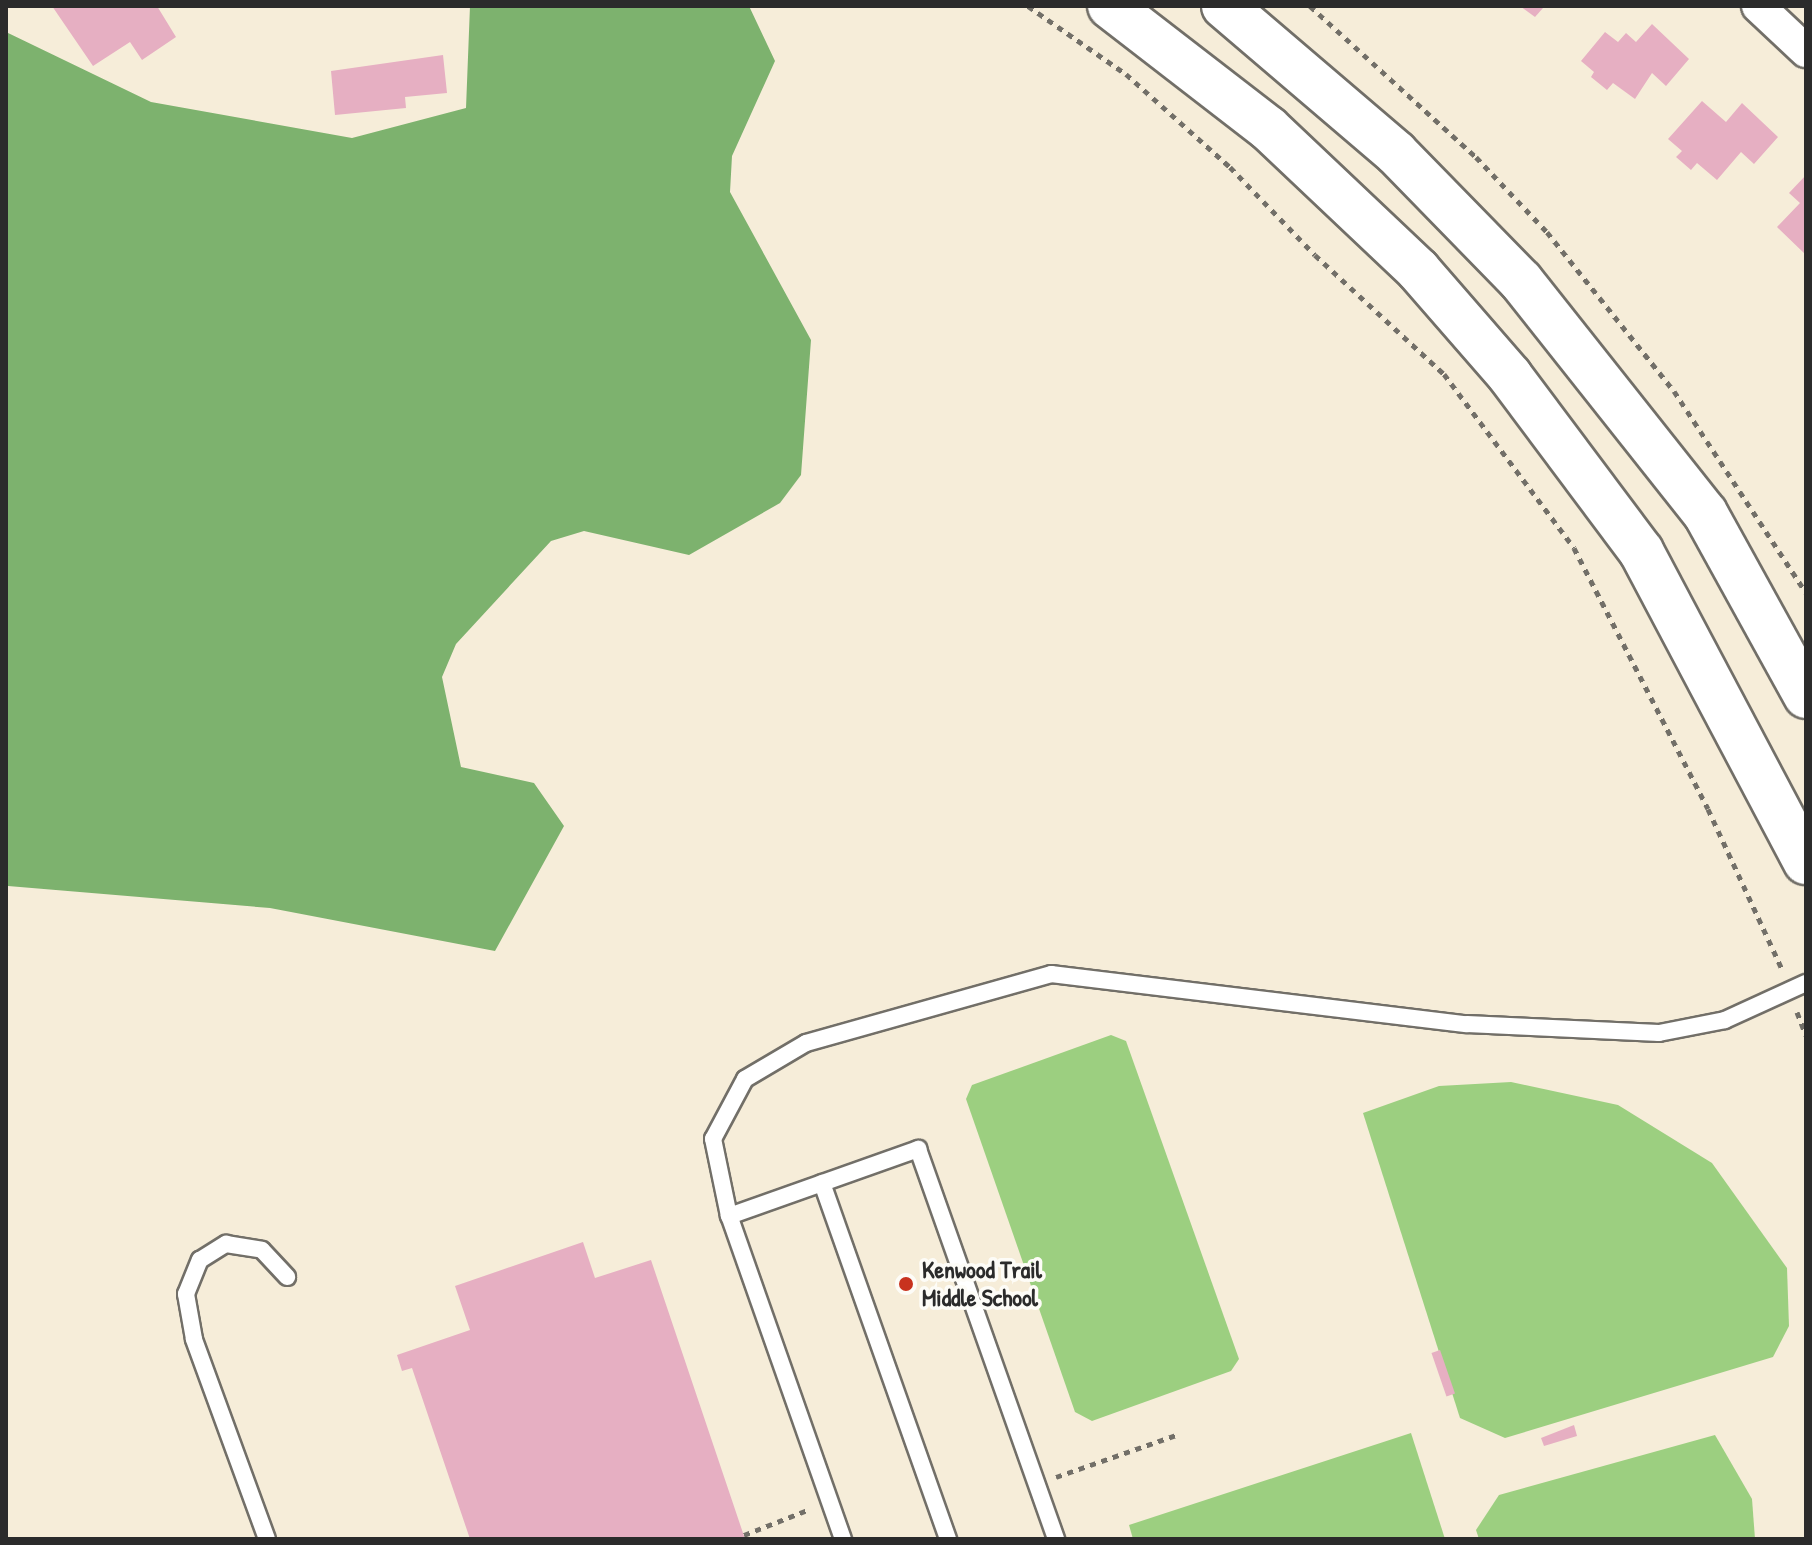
<!DOCTYPE html>
<style>
body{margin:0}
#map{position:relative;width:1812px;height:1545px;overflow:hidden;background:#f6edd9;font-family:"Patrick Hand",sans-serif}
div>[style]{position:absolute}
.green>*{inset:0;background:#9ccf80}
.forest>*{inset:0;background:#7db26e}
.building>*{inset:0;background:#e6afc2;transform-origin:0 0}
.path>*{height:5px;margin-top:-2.5px;transform-origin:0;background:repeating-linear-gradient(90deg,#726f68 0 6px,transparent 0 12px)}
.roads{filter:drop-shadow(2px 0 #726f68) drop-shadow(-2px 0 #726f68) drop-shadow(0 2px #726f68) drop-shadow(0 -2px #726f68)}
.service>*{height:16px;margin:-8px;padding:0 8px;transform-origin:8px;border-radius:8px;background:#fff}
.minor>*{height:32px;margin:-16px;padding:0 16px;transform-origin:16px;border-radius:16px;background:#fff}
.secondary>*{height:44px;margin:-22px;padding:0 22px;transform-origin:22px;border-radius:22px;background:#fff}
.dots>*{width:22px;height:22px;translate:-50% -50%;box-sizing:border-box;border:4px solid #fdfcf7;border-radius:50%}
span{translate:-50% -50%;white-space:nowrap;text-align:center;line-height:1.15;-webkit-text-stroke:7px #fdfcf7;paint-order:stroke}
.poi-label{font-size:24px;color:#2b2b2b;font-weight:700}
.left{translate:0 -50%;text-align:left}
.frame{position:absolute;inset:0;border:8px solid #2b2b2b;pointer-events:none}
</style>
<div id="map">
<div class="green">
<i style="clip-path:polygon(1111px 1035px,1126px 1041px,1239px 1359px,1231px 1371px,1092px 1421px,1075px 1412px,966px 1099px,972px 1085px)"></i>
<i style="clip-path:polygon(1511px 1082px,1618px 1105px,1712px 1163px,1787px 1268px,1789px 1326px,1773px 1357px,1505px 1438px,1460px 1418px,1363px 1113px,1439px 1086px)"></i>
<i style="clip-path:polygon(1411px 1433px,1445px 1539px,1133px 1539px,1129px 1525px)"></i>
<i style="clip-path:polygon(1715px 1435px,1752px 1499px,1755px 1539px,1479px 1539px,1476px 1530px,1499px 1495px)"></i>
</div>
<div class="forest">
<i style="clip-path:polygon(470px 6px,749px 6px,775px 61px,732px 156px,730px 192px,811px 340px,801px 475px,780px 503px,689px 555px,584px 531px,551px 541px,456px 644px,442px 677px,461px 767px,534px 783px,564px 826px,495px 951px,270px 908px,8px 886px,6px 32px,151px 102px,352px 138px,466px 108px)"></i>
</div>
<div class="building">
<i style="clip-path:polygon(52px 6px,157px 6px,176px 37px,142px 60px,130px 42px,93px 66px)"></i>
<i style="clip-path:polygon(1520px 6px,1541px 6px,1543px 8px,1535px 17px)"></i>
<i style="clip-path:polygon(1652px 24px,1689px 59px,1666px 86px,1652px 73px,1635px 99px,1613px 83px,1607px 90px,1591px 77px,1594px 72px,1581px 61px,1605px 32px,1618px 42px,1626px 33px,1636px 42px)"></i>
<i style="clip-path:polygon(443px 55px,447px 93px,405px 97px,406px 108px,335px 115px,331px 71px)"></i>
<i style="clip-path:polygon(1702px 101px,1726px 122px,1742px 103px,1778px 137px,1754px 164px,1741px 152px,1717px 180px,1697px 163px,1691px 170px,1676px 157px,1682px 151px,1668px 139px)"></i>
<i style="clip-path:polygon(1806px 175px,1806px 255px,1777px 227px,1800px 203px,1789px 193px)"></i>
<i style="clip-path:polygon(583px 1242px,595px 1278px,651px 1260px,745px 1539px,470px 1539px,412px 1368px,402px 1371px,397px 1355px,470px 1330px,455px 1286px)"></i>
<i style="left:1440px;top:1350px;width:46px;height:9px;rotate:71deg"></i>
<i style="clip-path:polygon(1574px 1425px,1577px 1436px,1544px 1446px,1541px 1438px)"></i>
</div>
<div class="path">
<i style="left:1028px;top:6px;width:119px;rotate:34.8deg"></i>
<i style="left:1126px;top:74px;width:140px;rotate:41.8deg"></i>
<i style="left:1230px;top:167px;width:122px;rotate:46deg"></i>
<i style="left:1315px;top:255px;width:176px;rotate:42.7deg"></i>
<i style="left:1444px;top:374px;width:217px;rotate:53.2deg"></i>
<i style="left:1574px;top:548px;width:293px;rotate:62.8deg"></i>
<i style="left:1708px;top:809px;width:176px;rotate:65.2deg"></i>
<i style="left:1310px;top:6px;width:224px;rotate:42.3deg"></i>
<i style="left:1476px;top:157px;width:103px;rotate:46.6deg"></i>
<i style="left:1547px;top:232px;width:203px;rotate:51.4deg"></i>
<i style="left:1674px;top:391px;width:241px;rotate:56.8deg"></i>
<i style="left:1797px;top:1012px;width:25px;rotate:69deg"></i>
<i style="left:1056px;top:1477px;width:127px;rotate:-19.3deg"></i>
<i style="left:744px;top:1535px;width:71px;rotate:-21.5deg"></i>
</div>
<div class="roads">
<div class="service">
<i style="left:822px;top:1183px;width:378px;rotate:70.5deg"></i>
<i style="left:729px;top:1216px;width:201px;rotate:-19.5deg"></i>
<i style="left:918px;top:1149px;width:414px;rotate:70.5deg"></i>
<i style="left:267px;top:1539px;width:213px;rotate:-110.1deg"></i>
<i style="left:194px;top:1339px;width:46px;rotate:-100.1deg"></i>
<i style="left:186px;top:1294px;width:37px;rotate:-68deg"></i>
<i style="left:200px;top:1260px;width:31px;rotate:-32deg"></i>
<i style="left:226px;top:1244px;width:36px;rotate:9deg"></i>
<i style="left:262px;top:1250px;width:37px;rotate:47deg"></i>
<i style="left:843px;top:1539px;width:343px;rotate:-109.4deg"></i>
<i style="left:729px;top:1216px;width:79px;rotate:-101.7deg"></i>
<i style="left:713px;top:1139px;width:68px;rotate:-61.9deg"></i>
<i style="left:745px;top:1079px;width:71px;rotate:-30.5deg"></i>
<i style="left:806px;top:1043px;width:255px;rotate:-15.7deg"></i>
<i style="left:1051px;top:974px;width:419px;rotate:6.9deg"></i>
<i style="left:1467px;top:1024px;width:192px;rotate:2.7deg"></i>
<i style="left:1659px;top:1033px;width:67px;rotate:-11.1deg"></i>
<i style="left:1725px;top:1020px;width:89px;rotate:-24.6deg"></i>
</div>
<div class="minor">
<i style="left:1758px;top:6px;width:66px;rotate:43.2deg"></i>
</div>
<div class="secondary">
<i style="left:1110px;top:6px;width:200px;rotate:37.7deg"></i>
<i style="left:1268px;top:128px;width:207px;rotate:43.4deg"></i>
<i style="left:1418px;top:270px;width:140px;rotate:49deg"></i>
<i style="left:1510px;top:376px;width:219px;rotate:53.2deg"></i>
<i style="left:1641px;top:551px;width:352px;rotate:62.1deg"></i>
<i style="left:1224px;top:6px;width:226px;rotate:40.5deg"></i>
<i style="left:1396px;top:153px;width:179px;rotate:45.7deg"></i>
<i style="left:1521px;top:281px;width:296px;rotate:51.6deg"></i>
<i style="left:1705px;top:513px;width:209px;rotate:61.1deg"></i>
</div>
</div>
<div class="dots">
<i style="left:906px;top:1284px;background:#c8321e"></i>
</div>
<div class="poi-label">
<span class="left" style="left:922px;top:1284px">Kenwood Trail<br>Middle School</span>
</div>
<div class="frame"></div>
</div>
